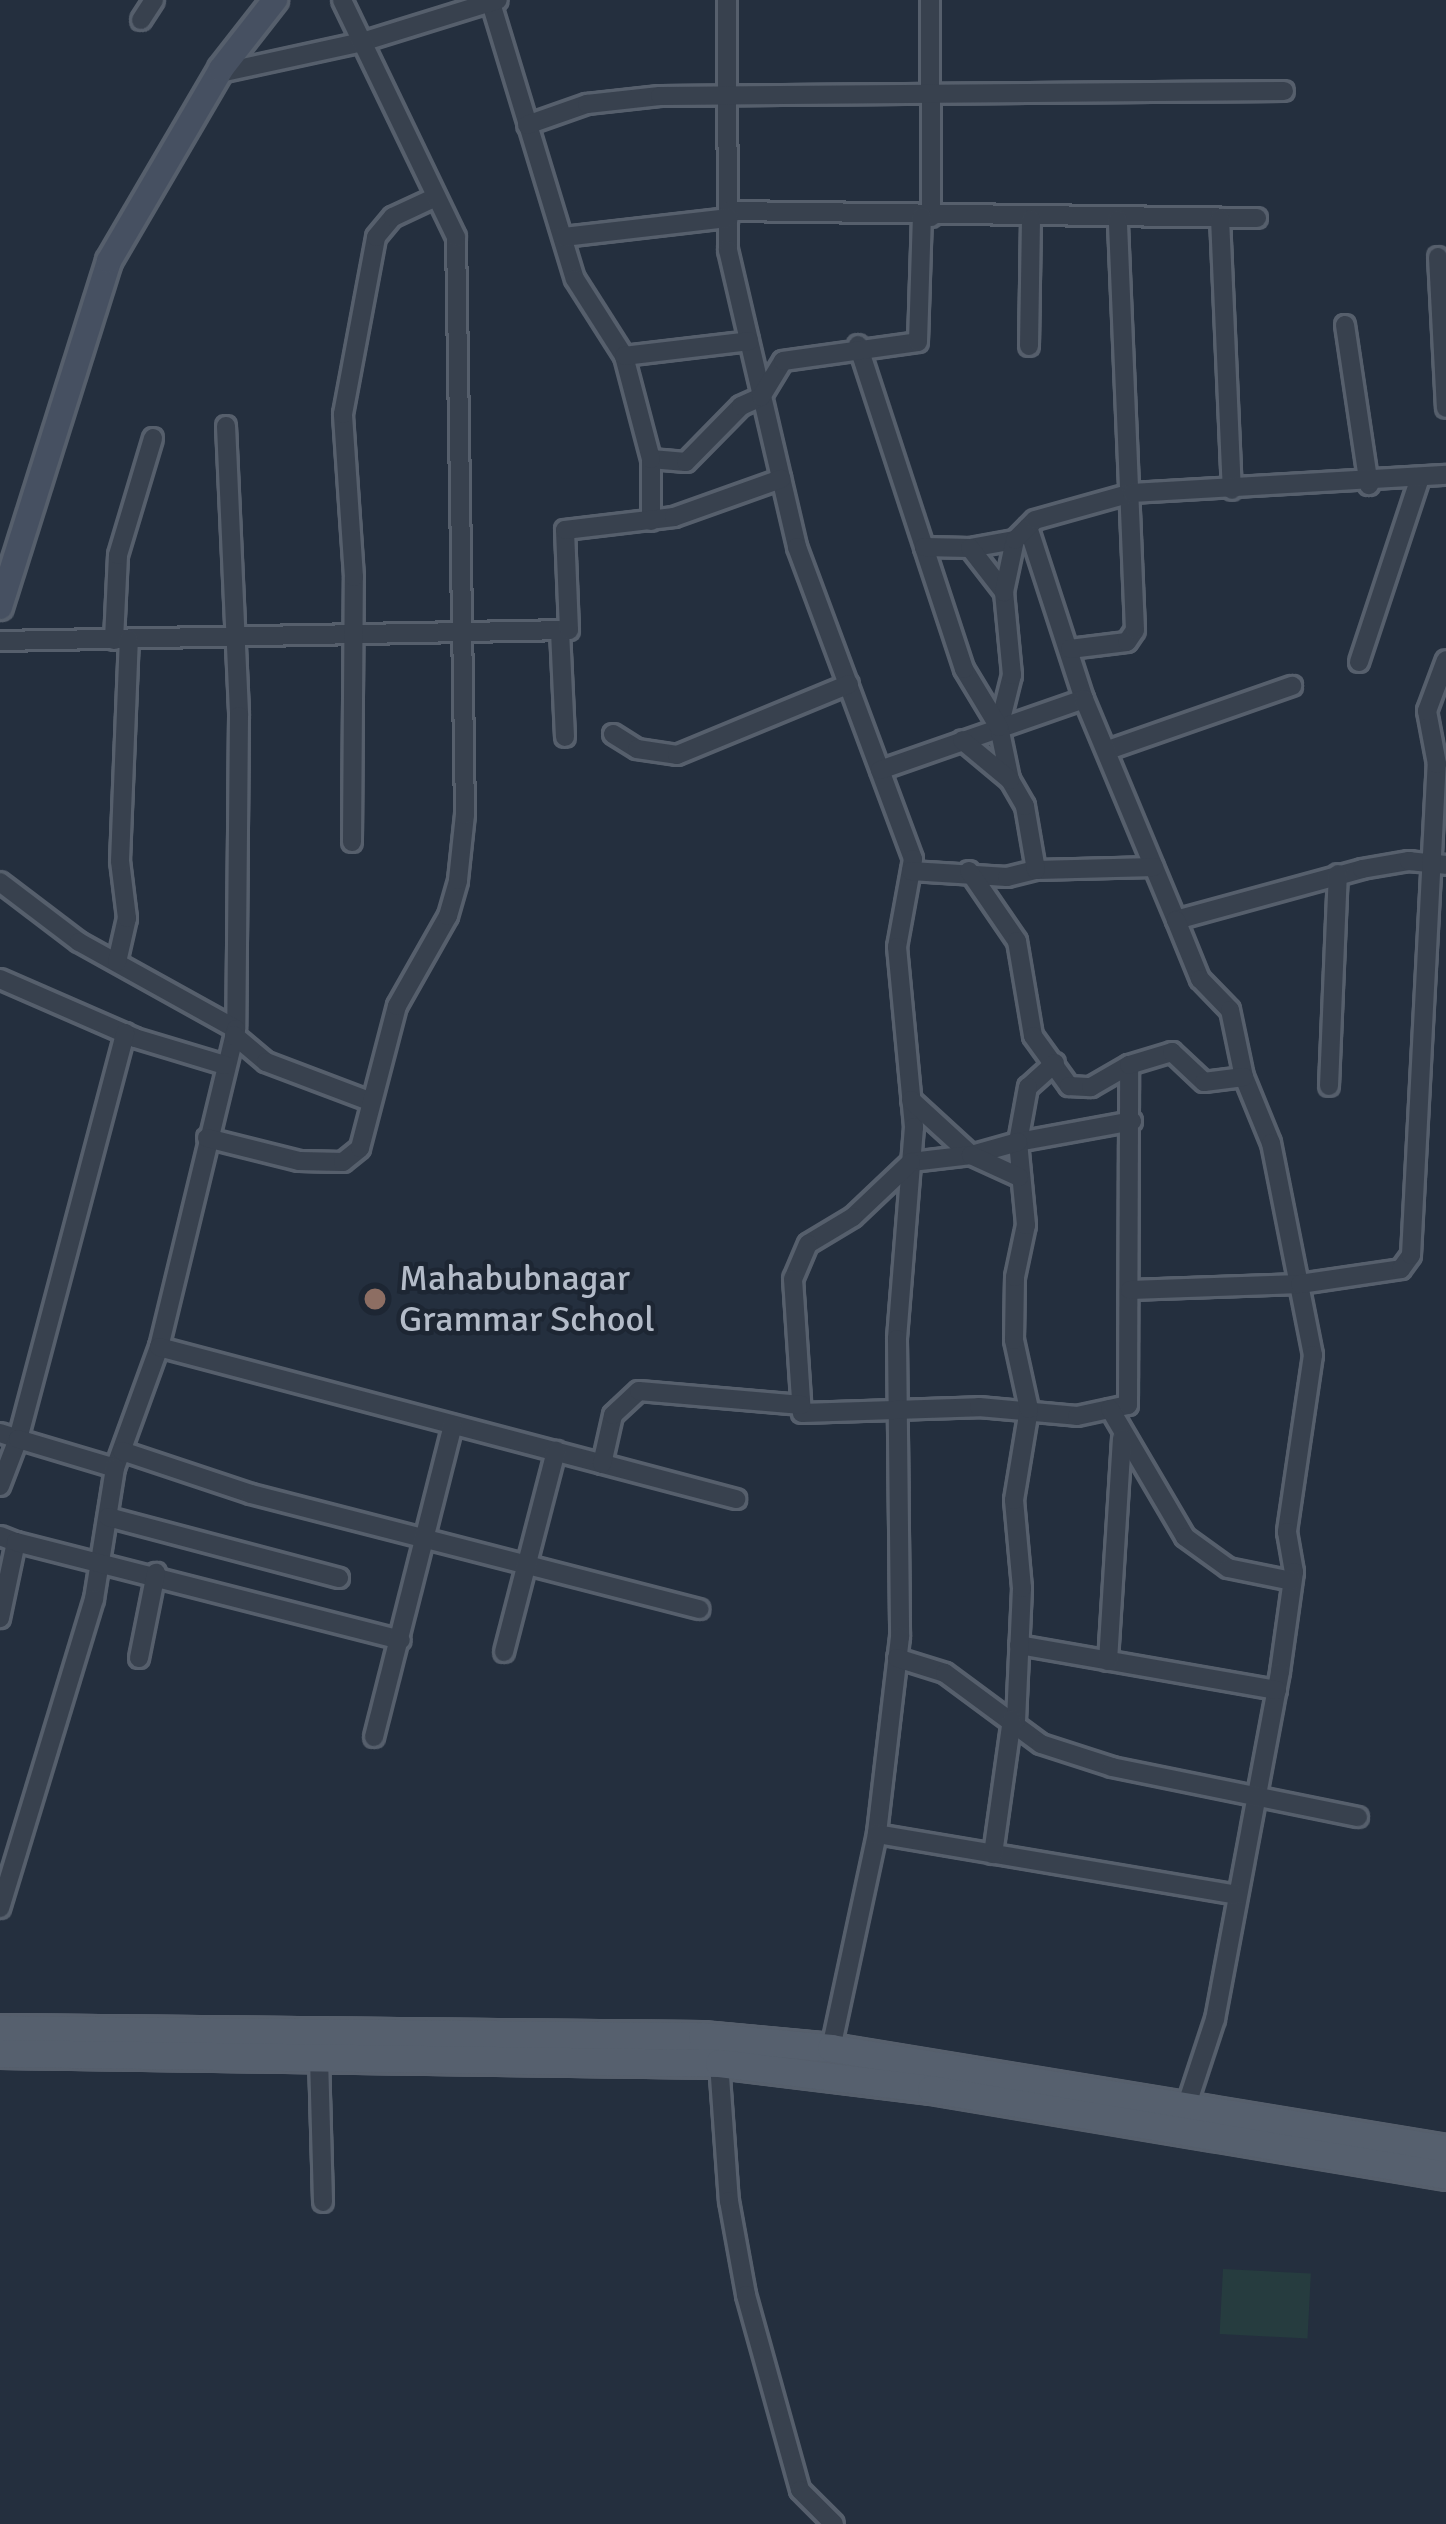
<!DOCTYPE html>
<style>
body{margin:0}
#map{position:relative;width:1446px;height:2524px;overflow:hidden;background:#242f3e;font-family:Signika,sans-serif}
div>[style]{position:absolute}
.green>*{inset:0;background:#263c3f;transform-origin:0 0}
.roads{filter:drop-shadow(3px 0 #565f6c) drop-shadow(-3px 0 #565f6c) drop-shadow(0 3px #565f6c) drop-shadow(0 -3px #565f6c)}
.street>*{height:18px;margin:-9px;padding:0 9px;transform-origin:9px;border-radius:9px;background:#38414e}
.secondary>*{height:24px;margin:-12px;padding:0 12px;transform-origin:12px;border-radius:12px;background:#465061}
.primary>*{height:27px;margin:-13.5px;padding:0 13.5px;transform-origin:13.5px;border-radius:13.5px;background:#56606e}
.dots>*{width:33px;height:33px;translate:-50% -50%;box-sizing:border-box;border:6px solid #1d2633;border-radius:50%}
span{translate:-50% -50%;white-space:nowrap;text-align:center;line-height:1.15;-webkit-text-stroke:9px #1d2633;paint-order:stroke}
.poi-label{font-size:36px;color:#b4bcc9}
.left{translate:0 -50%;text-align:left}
</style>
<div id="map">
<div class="green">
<i style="left:1223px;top:2269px;width:88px;height:65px;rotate:3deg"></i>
</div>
<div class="roads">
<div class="street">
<i style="left:727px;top:0;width:250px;rotate:89.8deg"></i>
<i style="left:728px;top:250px;width:305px;rotate:76.9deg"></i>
<i style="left:797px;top:547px;width:333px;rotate:69.6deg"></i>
<i style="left:913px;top:859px;width:89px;rotate:100.3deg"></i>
<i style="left:897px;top:947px;width:181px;rotate:84.6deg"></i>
<i style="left:914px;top:1127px;width:213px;rotate:94.6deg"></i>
<i style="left:897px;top:1339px;width:298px;rotate:89.4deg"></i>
<i style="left:900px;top:1637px;width:198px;rotate:96.7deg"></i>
<i style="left:877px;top:1834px;width:219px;rotate:102.1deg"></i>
<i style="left:930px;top:0;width:217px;rotate:89.7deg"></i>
<i style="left:491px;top:3px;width:288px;rotate:73.1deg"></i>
<i style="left:575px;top:279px;width:91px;rotate:57.5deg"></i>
<i style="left:141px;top:20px;width:24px;rotate:-57deg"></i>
<i style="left:220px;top:73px;width:145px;rotate:-12.3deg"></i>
<i style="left:362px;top:42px;width:142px;rotate:-17.2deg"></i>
<i style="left:527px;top:125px;width:64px;rotate:-19.3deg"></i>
<i style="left:587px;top:104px;width:73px;rotate:-6.3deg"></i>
<i style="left:660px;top:96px;width:624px;rotate:-0.46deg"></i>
<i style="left:729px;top:211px;width:528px;rotate:0.76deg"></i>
<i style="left:1220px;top:218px;width:272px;rotate:87.5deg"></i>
<i style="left:564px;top:237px;width:166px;rotate:-6.6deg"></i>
<i style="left:1438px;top:257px;width:151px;rotate:87deg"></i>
<i style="left:1345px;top:325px;width:162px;rotate:81.5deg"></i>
<i style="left:858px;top:345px;width:213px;rotate:71.9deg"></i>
<i style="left:1029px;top:346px;width:127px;rotate:-89.1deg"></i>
<i style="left:226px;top:426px;width:290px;rotate:87.4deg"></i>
<i style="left:239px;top:716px;width:313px;rotate:90.5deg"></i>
<i style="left:651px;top:459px;width:35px;rotate:5deg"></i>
<i style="left:686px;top:462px;width:78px;rotate:-45.5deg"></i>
<i style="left:741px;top:406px;width:22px;rotate:-24deg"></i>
<i style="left:761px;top:397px;width:42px;rotate:-58.6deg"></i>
<i style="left:783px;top:361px;width:136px;rotate:-8deg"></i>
<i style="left:918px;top:342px;width:126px;rotate:-88.2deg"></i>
<i style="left:651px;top:521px;width:62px;rotate:-90deg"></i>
<i style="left:651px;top:459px;width:106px;rotate:-104.7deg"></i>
<i style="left:624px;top:356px;width:126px;rotate:-6.8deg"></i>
<i style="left:1028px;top:527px;width:181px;rotate:72deg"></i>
<i style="left:970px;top:548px;width:46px;rotate:-10.1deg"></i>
<i style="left:560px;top:631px;width:106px;rotate:87.3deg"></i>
<i style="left:114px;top:640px;width:85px;rotate:-87.3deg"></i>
<i style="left:118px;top:555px;width:122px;rotate:-73.3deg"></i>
<i style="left:0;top:641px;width:569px;rotate:-1.11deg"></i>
<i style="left:569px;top:630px;width:100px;rotate:-92.3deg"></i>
<i style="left:565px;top:530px;width:110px;rotate:-6.8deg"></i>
<i style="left:674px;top:517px;width:114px;rotate:-19.6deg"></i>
<i style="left:1070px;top:649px;width:57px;rotate:-7deg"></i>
<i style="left:1127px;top:642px;width:14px;rotate:-56deg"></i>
<i style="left:1135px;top:630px;width:411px;rotate:-92.4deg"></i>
<i style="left:1359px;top:662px;width:194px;rotate:-71.7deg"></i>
<i style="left:999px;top:727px;width:54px;rotate:-76deg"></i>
<i style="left:1012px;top:675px;width:83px;rotate:-95.5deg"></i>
<i style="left:613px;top:734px;width:28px;rotate:32deg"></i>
<i style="left:637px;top:749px;width:40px;rotate:8.5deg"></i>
<i style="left:677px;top:755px;width:186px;rotate:-22.4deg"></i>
<i style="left:1111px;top:749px;width:192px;rotate:-19.2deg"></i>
<i style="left:880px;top:770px;width:216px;rotate:-19.2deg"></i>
<i style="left:1084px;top:699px;width:239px;rotate:67.4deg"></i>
<i style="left:1176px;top:920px;width:193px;rotate:-15.3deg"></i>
<i style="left:1362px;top:869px;width:48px;rotate:-9.7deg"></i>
<i style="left:1409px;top:861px;width:37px;rotate:6deg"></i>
<i style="left:1010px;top:780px;width:54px;rotate:-101.7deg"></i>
<i style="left:999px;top:727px;width:68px;rotate:-121.1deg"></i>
<i style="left:964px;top:669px;width:128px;rotate:-108.2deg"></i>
<i style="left:924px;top:547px;width:46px;rotate:1.2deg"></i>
<i style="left:970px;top:548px;width:56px;rotate:52.3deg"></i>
<i style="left:1004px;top:592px;width:53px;rotate:-78.1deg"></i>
<i style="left:1015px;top:540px;width:28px;rotate:-45deg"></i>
<i style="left:1035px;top:520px;width:101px;rotate:-15.6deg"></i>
<i style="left:1132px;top:493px;width:315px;rotate:-3.3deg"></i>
<i style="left:352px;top:842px;width:265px;rotate:-89.6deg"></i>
<i style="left:354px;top:577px;width:163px;rotate:-93.9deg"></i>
<i style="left:343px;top:414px;width:180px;rotate:-79.4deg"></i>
<i style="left:376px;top:237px;width:26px;rotate:-50deg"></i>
<i style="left:393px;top:217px;width:47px;rotate:-24.9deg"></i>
<i style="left:1036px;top:870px;width:118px;rotate:-1.5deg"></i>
<i style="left:911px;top:871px;width:96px;rotate:3.6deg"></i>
<i style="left:1007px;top:877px;width:30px;rotate:-14deg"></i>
<i style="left:1036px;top:870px;width:65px;rotate:-99.8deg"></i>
<i style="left:1025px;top:806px;width:30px;rotate:-120deg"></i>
<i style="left:1010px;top:780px;width:62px;rotate:-140.2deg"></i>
<i style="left:969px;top:871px;width:85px;rotate:55.6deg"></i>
<i style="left:1017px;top:941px;width:96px;rotate:80.4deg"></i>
<i style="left:1033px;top:1036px;width:62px;rotate:54.2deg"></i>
<i style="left:1069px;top:1086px;width:22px;rotate:3deg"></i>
<i style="left:1091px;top:1087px;width:44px;rotate:-30.1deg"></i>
<i style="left:0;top:882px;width:99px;rotate:37.2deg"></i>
<i style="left:79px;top:942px;width:179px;rotate:29deg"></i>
<i style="left:236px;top:1029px;width:327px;rotate:103.6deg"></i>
<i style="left:159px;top:1347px;width:129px;rotate:110deg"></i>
<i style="left:1176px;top:920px;width:64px;rotate:67.9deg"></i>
<i style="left:1200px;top:979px;width:43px;rotate:45.9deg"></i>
<i style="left:1230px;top:1010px;width:68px;rotate:78.2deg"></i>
<i style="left:1244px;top:1077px;width:71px;rotate:67.8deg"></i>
<i style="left:1271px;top:1143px;width:216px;rotate:78.8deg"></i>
<i style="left:1313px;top:1355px;width:179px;rotate:98.4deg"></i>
<i style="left:1287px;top:1532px;width:41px;rotate:80.1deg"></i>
<i style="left:1294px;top:1572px;width:101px;rotate:98deg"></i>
<i style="left:1280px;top:1672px;width:353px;rotate:100.6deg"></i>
<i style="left:1215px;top:2019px;width:93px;rotate:108.2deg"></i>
<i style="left:117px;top:962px;width:45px;rotate:-77.2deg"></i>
<i style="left:127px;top:918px;width:57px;rotate:-97deg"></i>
<i style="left:120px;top:861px;width:222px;rotate:-87.7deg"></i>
<i style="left:0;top:979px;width:147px;rotate:23.6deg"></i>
<i style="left:135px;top:1038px;width:94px;rotate:16.7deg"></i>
<i style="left:234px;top:1035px;width:42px;rotate:40.2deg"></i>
<i style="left:266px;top:1062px;width:110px;rotate:20.7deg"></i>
<i style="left:1055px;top:1063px;width:36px;rotate:138deg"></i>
<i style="left:1028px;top:1087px;width:56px;rotate:100.3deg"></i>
<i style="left:1018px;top:1142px;width:116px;rotate:-10.4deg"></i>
<i style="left:1329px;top:1086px;width:212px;rotate:-87.6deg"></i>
<i style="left:911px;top:1100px;width:81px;rotate:42.5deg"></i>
<i style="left:971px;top:1155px;width:60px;rotate:173.3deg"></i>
<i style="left:911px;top:1162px;width:80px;rotate:136.5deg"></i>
<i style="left:853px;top:1217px;width:52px;rotate:149deg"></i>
<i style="left:808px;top:1244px;width:38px;rotate:113deg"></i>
<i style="left:793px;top:1279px;width:134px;rotate:86.2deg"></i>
<i style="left:802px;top:1413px;width:177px;rotate:-1.9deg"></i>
<i style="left:979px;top:1407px;width:98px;rotate:5.2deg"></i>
<i style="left:1077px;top:1416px;width:52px;rotate:-12.2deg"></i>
<i style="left:1128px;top:1405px;width:340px;rotate:-89.8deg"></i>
<i style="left:1129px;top:1065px;width:45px;rotate:-16.8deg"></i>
<i style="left:1172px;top:1052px;width:44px;rotate:43.2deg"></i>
<i style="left:1204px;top:1082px;width:40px;rotate:-7.1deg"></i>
<i style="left:207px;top:1138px;width:95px;rotate:14deg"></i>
<i style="left:299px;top:1161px;width:44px;rotate:1.3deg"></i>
<i style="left:343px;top:1162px;width:22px;rotate:-39deg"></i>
<i style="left:360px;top:1148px;width:147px;rotate:-75.4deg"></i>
<i style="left:397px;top:1006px;width:103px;rotate:-60.5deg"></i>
<i style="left:448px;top:916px;width:37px;rotate:-74deg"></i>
<i style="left:458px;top:880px;width:65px;rotate:-83.9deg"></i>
<i style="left:465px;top:815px;width:578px;rotate:-90.89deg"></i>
<i style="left:456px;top:237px;width:263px;rotate:-115.7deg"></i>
<i style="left:1130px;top:1290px;width:170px;rotate:-2deg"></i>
<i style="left:1300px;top:1284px;width:102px;rotate:-8.4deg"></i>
<i style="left:1401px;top:1269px;width:17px;rotate:-54deg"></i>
<i style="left:1411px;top:1255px;width:492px;rotate:-87deg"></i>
<i style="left:1437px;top:764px;width:54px;rotate:-100.7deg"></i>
<i style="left:1427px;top:711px;width:54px;rotate:-69.6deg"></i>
<i style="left:159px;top:1347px;width:597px;rotate:14.76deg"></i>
<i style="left:1110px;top:1409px;width:148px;rotate:59.6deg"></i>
<i style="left:1185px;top:1537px;width:53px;rotate:35.8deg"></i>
<i style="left:1228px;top:1568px;width:65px;rotate:11.5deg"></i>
<i style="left:0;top:1433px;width:19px;rotate:18deg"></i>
<i style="left:18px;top:1439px;width:420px;rotate:-75.2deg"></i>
<i style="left:122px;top:1451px;width:136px;rotate:18.4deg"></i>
<i style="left:251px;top:1494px;width:463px;rotate:14.4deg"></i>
<i style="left:602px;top:1464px;width:50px;rotate:-77.3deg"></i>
<i style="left:613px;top:1415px;width:35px;rotate:-43deg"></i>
<i style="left:639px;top:1391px;width:163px;rotate:4.9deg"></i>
<i style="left:0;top:1486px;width:50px;rotate:-69deg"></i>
<i style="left:18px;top:1439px;width:101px;rotate:16.6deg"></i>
<i style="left:115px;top:1468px;width:133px;rotate:99.1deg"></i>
<i style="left:94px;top:1599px;width:323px;rotate:106.9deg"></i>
<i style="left:108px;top:1517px;width:239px;rotate:14.8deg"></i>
<i style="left:0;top:1536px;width:17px;rotate:21deg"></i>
<i style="left:16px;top:1542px;width:78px;rotate:101.9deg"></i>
<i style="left:16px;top:1542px;width:397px;rotate:14.3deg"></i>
<i style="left:1019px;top:1645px;width:262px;rotate:9.9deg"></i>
<i style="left:504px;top:1652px;width:208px;rotate:-75.5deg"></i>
<i style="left:139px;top:1658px;width:87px;rotate:-78.7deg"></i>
<i style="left:897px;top:1658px;width:50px;rotate:17.4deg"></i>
<i style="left:945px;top:1673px;width:119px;rotate:36.5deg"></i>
<i style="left:1041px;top:1744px;width:75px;rotate:17.9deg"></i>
<i style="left:1112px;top:1767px;width:251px;rotate:11.5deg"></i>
<i style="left:1108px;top:1661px;width:223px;rotate:-86.4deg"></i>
<i style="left:1016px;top:1721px;width:133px;rotate:-87.4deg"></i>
<i style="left:1022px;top:1588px;width:88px;rotate:-95.2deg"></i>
<i style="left:1014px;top:1500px;width:92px;rotate:-80.6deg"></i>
<i style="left:1029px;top:1409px;width:71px;rotate:-102.3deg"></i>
<i style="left:1014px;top:1340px;width:63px;rotate:-89.1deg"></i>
<i style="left:1015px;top:1277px;width:53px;rotate:-78.1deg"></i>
<i style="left:1026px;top:1225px;width:83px;rotate:-95.5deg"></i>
<i style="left:1018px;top:1142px;width:49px;rotate:164.5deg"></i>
<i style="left:971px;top:1155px;width:53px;rotate:24.6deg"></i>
<i style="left:374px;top:1737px;width:322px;rotate:-75.8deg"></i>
<i style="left:877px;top:1834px;width:365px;rotate:9.6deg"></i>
<i style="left:993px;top:1854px;width:136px;rotate:-82deg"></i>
<i style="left:319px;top:2058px;width:144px;rotate:88.4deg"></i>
<i style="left:719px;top:2063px;width:138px;rotate:85.9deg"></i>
<i style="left:729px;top:2201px;width:96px;rotate:79.7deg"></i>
<i style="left:746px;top:2295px;width:202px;rotate:74.5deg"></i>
<i style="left:800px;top:2490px;width:48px;rotate:45deg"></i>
</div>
<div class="secondary">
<i style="left:0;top:607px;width:363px;rotate:-72.5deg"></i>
<i style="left:109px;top:261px;width:222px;rotate:-59.7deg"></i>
<i style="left:221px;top:69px;width:88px;rotate:-52deg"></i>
</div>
<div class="primary">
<i style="left:0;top:2029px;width:702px;rotate:0.57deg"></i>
<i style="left:702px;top:2036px;width:130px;rotate:5.3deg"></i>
<i style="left:831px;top:2048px;width:623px;rotate:9.33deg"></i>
<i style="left:0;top:2053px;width:719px;rotate:0.8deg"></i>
<i style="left:719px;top:2063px;width:214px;rotate:7deg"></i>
<i style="left:931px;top:2089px;width:522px;rotate:9.48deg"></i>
</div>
</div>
<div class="dots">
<i style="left:375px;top:1299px;background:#8d6e63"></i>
</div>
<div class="poi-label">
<span class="left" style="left:399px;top:1299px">Mahabubnagar<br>Grammar School</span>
</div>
</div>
